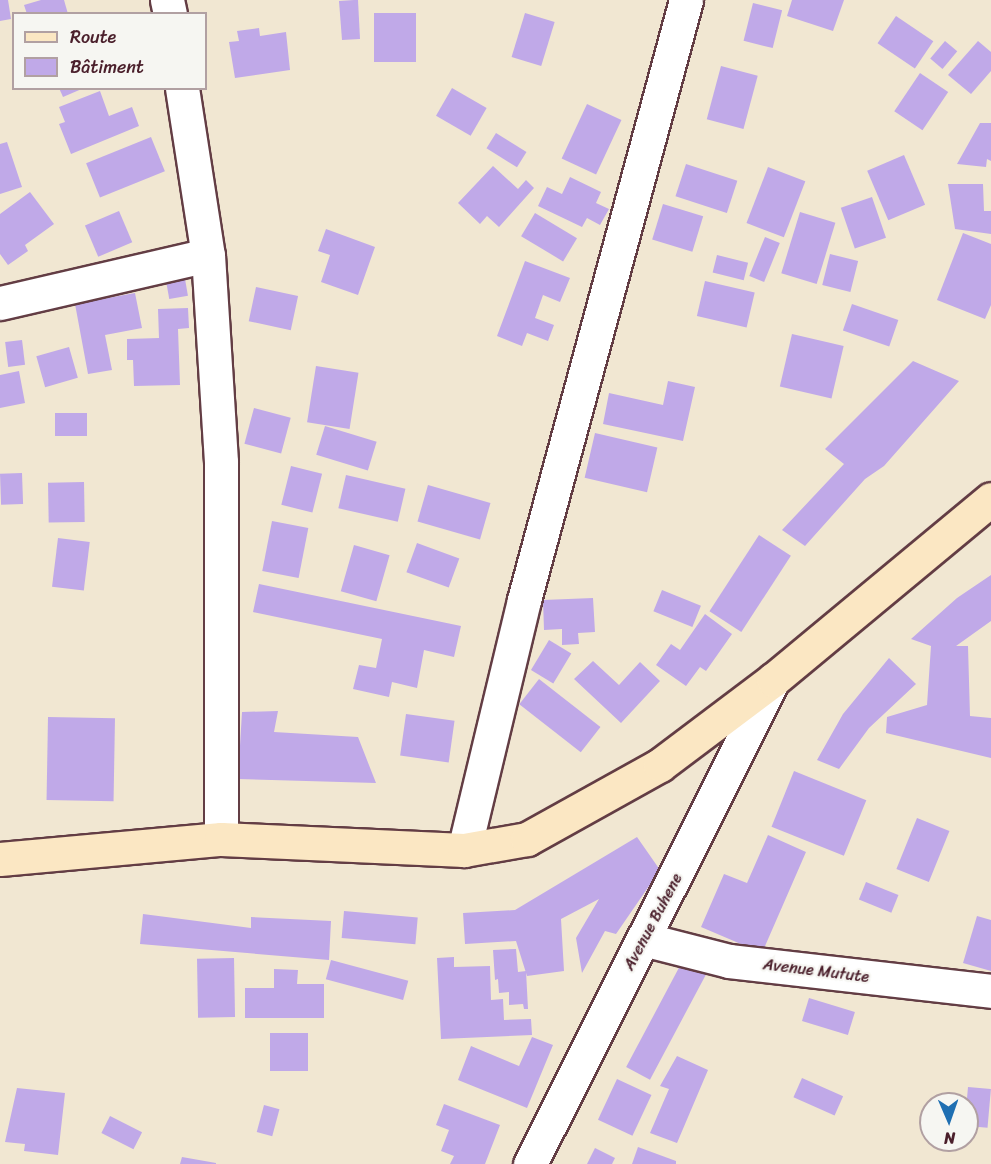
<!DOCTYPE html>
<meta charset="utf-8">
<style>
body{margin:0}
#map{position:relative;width:991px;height:1164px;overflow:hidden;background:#f1e7d2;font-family:Sriracha,sans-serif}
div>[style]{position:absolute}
.building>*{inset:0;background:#c0a9e8;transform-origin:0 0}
.roads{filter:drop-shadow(2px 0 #633d44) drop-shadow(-2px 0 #633d44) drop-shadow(0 2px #633d44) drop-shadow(0 -2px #633d44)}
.street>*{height:33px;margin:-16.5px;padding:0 16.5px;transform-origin:16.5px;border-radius:16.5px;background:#fff}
.secondary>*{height:33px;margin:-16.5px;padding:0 16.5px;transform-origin:16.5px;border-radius:16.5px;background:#fbe7c3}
span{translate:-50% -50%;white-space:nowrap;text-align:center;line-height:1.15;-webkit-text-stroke:4.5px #f6f6f2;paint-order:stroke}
.street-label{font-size:16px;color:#4a1f2b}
.legend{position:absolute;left:12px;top:12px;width:195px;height:78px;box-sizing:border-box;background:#f6f6f2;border:2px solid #b1a0a2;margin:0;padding:8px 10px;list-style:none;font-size:18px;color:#4a1f2b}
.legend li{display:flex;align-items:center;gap:12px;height:30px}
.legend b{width:30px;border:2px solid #b1a0a2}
.north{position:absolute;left:919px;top:1092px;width:60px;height:60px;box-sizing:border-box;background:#f6f6f2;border:2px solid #b1a0a2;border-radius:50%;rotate:178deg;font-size:16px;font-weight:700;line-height:24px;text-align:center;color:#4a1f2b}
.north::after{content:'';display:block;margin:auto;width:21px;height:27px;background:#1f6fb2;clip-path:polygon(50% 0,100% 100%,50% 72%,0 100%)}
</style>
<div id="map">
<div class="building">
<i style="clip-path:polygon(0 0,8px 0,11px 19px,0 21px)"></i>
<i style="clip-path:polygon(41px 0,64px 0,68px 14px,27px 14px,24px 5px)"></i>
<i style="clip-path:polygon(354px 0,358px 0,360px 39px,342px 40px,339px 1px)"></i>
<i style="clip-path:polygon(792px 0,844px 0,833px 31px,787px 16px)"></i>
<i style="left:753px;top:3px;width:30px;height:39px;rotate:14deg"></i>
<i style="left:374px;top:13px;width:42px;height:49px"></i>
<i style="left:525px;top:13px;width:31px;height:46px;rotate:17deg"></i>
<i style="left:896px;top:16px;width:45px;height:33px;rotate:34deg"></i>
<i style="clip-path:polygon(259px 28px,260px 36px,286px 32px,290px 70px,235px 78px,229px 42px,239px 41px,237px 31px)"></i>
<i style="left:945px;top:41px;width:16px;height:23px;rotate:40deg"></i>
<i style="clip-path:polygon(978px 41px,991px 52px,991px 71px,971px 94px,948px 75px)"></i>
<i style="left:721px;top:66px;width:38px;height:55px;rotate:15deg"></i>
<i style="left:920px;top:73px;width:34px;height:46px;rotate:34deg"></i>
<i style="clip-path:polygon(59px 88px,84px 88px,63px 97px)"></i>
<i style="left:452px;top:88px;width:40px;height:32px;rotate:30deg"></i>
<i style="clip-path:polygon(100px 91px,109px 116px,132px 107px,139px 126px,71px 154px,59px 124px,65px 122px,59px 107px)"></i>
<i style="left:587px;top:104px;width:38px;height:60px;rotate:25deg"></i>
<i style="clip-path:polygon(980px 123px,991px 123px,991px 161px,987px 159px,986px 167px,957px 164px)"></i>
<i style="left:496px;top:133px;width:36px;height:18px;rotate:32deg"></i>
<i style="left:151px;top:137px;width:37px;height:70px;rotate:68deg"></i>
<i style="clip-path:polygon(7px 142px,22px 187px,0 194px,0 144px)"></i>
<i style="left:904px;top:155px;width:54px;height:40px;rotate:67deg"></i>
<i style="left:686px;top:164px;width:54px;height:34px;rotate:18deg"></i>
<i style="clip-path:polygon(493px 166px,518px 189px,526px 180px,534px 188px,499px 227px,487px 216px,480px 224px,458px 203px)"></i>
<i style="left:768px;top:167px;width:40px;height:60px;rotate:21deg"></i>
<i style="clip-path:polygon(570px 177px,601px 192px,596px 203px,609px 209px,600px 225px,587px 218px,582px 227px,538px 206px,547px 187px,562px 194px)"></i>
<i style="clip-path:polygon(948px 184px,983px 184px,984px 211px,991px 211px,991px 234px,955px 229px)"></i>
<i style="clip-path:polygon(30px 192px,54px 224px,25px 245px,28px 251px,8px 265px,0 254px,0 214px)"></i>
<i style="left:872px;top:197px;width:43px;height:33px;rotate:71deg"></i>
<i style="left:663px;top:204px;width:42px;height:37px;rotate:17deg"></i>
<i style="left:119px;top:211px;width:34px;height:37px;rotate:67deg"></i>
<i style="left:800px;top:212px;width:37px;height:64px;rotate:17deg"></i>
<i style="left:535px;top:213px;width:49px;height:27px;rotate:31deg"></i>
<i style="clip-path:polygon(326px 229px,375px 247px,358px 295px,321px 282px,330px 255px,318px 251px)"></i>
<i style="clip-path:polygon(963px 233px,991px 244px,991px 305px,985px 319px,937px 300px)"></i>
<i style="left:765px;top:237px;width:16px;height:42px;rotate:22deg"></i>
<i style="left:830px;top:254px;width:29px;height:32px;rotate:14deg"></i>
<i style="left:717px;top:255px;width:32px;height:18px;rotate:14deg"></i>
<i style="clip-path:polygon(525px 261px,570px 278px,560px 302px,543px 295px,535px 318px,554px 325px,548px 341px,527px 333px,522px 346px,497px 336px)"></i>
<i style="left:185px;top:279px;width:17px;height:19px;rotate:80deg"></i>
<i style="left:705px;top:281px;width:51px;height:36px;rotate:13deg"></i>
<i style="left:256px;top:287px;width:43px;height:35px;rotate:12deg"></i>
<i style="clip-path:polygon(135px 293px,142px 328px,105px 335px,112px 370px,88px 374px,75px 304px)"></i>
<i style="left:852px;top:304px;width:49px;height:28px;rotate:19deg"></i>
<i style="clip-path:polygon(188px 308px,189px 328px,178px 329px,180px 385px,134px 386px,133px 360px,127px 360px,127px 339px,159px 338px,158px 309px)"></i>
<i style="left:792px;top:334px;width:53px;height:54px;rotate:13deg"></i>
<i style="left:22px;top:340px;width:25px;height:17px;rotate:83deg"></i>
<i style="left:69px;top:347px;width:32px;height:34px;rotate:74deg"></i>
<i style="clip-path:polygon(913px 361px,959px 381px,884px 466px,865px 479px,805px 546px,782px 530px,844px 464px,825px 449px)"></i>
<i style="left:316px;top:366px;width:43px;height:57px;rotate:9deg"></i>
<i style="clip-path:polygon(19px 371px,25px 403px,0 408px,0 375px)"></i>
<i style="clip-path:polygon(668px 381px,695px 387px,683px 441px,603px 424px,609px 393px,663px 405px)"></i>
<i style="left:254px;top:408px;width:38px;height:37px;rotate:15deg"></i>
<i style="left:55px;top:413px;width:32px;height:23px"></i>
<i style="left:325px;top:426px;width:54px;height:30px;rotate:17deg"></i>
<i style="left:595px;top:433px;width:64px;height:46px;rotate:13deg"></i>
<i style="left:291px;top:466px;width:32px;height:40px;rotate:14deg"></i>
<i style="left:22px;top:473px;width:31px;height:22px;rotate:88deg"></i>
<i style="left:346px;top:475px;width:61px;height:34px;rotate:13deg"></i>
<i style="left:84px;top:482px;width:40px;height:36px;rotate:89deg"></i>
<i style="left:428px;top:485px;width:65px;height:38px;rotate:16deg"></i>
<i style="left:272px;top:521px;width:37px;height:51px;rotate:11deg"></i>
<i style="left:759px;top:535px;width:38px;height:91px;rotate:33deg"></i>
<i style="left:58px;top:538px;width:32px;height:49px;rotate:7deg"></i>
<i style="left:417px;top:543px;width:45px;height:31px;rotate:20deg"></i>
<i style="left:354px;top:545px;width:37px;height:48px;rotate:16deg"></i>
<i style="clip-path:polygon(991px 575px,991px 621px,956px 646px,968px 646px,970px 716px,991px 718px,991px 758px,886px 733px,887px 717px,927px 705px,931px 646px,911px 639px,957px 598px)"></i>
<i style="clip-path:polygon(259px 584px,461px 626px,454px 657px,424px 650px,417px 688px,392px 682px,389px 697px,353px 689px,359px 665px,376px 668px,382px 639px,253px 612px)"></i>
<i style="left:662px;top:590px;width:42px;height:23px;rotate:22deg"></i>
<i style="clip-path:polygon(593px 598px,595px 632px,578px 633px,579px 644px,562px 645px,562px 629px,544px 630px,543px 600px)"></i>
<i style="clip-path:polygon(705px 614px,732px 634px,706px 671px,700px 667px,686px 686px,656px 665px,671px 644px,680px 650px)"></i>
<i style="left:549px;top:640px;width:26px;height:35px;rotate:31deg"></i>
<i style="clip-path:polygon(889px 658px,916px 684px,869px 728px,839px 769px,817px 760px,843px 714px)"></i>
<i style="clip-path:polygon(593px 661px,619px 685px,640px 662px,660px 681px,621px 723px,574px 679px)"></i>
<i style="left:539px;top:679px;width:78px;height:32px;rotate:38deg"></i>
<i style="clip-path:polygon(278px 711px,274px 732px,358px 737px,376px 783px,238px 779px,242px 712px)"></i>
<i style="left:406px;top:714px;width:49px;height:42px;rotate:8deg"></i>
<i style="left:48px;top:717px;width:67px;height:83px;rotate:1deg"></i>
<i style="left:794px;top:771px;width:78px;height:60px;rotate:22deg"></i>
<i style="left:917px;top:818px;width:35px;height:55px;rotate:22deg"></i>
<i style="clip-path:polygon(768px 835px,806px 852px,762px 953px,701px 927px,724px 874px,747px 883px)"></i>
<i style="clip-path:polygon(637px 837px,660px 870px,616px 934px,605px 931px,582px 973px,576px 938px,599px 899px,561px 919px,564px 971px,527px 976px,516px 941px,465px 944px,463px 913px,515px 910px)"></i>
<i style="left:866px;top:882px;width:35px;height:19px;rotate:22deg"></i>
<i style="left:344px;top:911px;width:74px;height:27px;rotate:5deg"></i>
<i style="clip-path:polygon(143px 914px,251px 928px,251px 917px,331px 921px,329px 960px,140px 944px)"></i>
<i style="clip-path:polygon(977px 916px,991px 920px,991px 971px,963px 963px)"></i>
<i style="clip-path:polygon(516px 949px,518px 972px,526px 971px,528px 1009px,524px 1009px,523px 1004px,509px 1005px,509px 992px,499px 993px,498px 979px,495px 980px,493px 950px)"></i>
<i style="clip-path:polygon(454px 957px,454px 967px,490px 966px,491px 1000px,503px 999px,504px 1020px,531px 1019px,532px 1035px,441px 1039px,437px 958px)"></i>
<i style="left:234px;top:958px;width:59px;height:37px;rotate:89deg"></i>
<i style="left:331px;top:960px;width:80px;height:20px;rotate:15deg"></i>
<i style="left:682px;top:962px;width:27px;height:119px;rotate:28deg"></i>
<i style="clip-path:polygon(274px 969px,298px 970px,297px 984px,324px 984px,324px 1018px,245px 1018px,245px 988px,274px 988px)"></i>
<i style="left:809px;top:998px;width:48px;height:24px;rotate:17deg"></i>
<i style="left:308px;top:1033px;width:38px;height:38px;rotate:90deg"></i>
<i style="clip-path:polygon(532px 1037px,553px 1045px,527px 1108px,458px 1080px,471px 1046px,519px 1066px)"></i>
<i style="clip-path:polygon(677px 1056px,708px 1070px,677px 1143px,650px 1133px,669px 1089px,660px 1086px)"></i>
<i style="left:802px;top:1078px;width:45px;height:21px;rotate:24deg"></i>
<i style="left:617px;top:1079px;width:38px;height:45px;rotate:25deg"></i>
<i style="left:968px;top:1087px;width:23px;height:39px;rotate:5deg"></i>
<i style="clip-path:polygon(17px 1088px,65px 1093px,58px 1155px,24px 1151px,25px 1144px,5px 1142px)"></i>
<i style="clip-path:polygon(444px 1104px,500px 1125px,485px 1164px,450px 1164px,454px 1156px,441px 1151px,449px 1130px,436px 1125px)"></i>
<i style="left:264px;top:1105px;width:16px;height:28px;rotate:15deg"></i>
<i style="left:110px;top:1116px;width:36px;height:19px;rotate:27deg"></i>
<i style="clip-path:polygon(638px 1147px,676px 1161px,676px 1164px,632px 1164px)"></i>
<i style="clip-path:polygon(595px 1148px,615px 1158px,612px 1164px,587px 1164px)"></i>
<i style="clip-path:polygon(182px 1157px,216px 1163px,216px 1164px,180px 1164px)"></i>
</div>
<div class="roads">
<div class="street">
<i style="left:167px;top:0;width:14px;rotate:78deg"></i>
<i style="left:182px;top:88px;width:169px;rotate:81.2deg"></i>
<i style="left:208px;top:255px;width:207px;rotate:86.4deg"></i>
<i style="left:221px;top:462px;width:377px;rotate:90deg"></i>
<i style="left:0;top:303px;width:213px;rotate:-13deg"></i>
<i style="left:464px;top:850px;width:257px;rotate:-76.5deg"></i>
<i style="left:524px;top:600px;width:621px;rotate:-74.89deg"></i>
<i style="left:643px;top:939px;width:89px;rotate:14.3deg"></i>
<i style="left:729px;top:961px;width:264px;rotate:6.5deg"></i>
<i style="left:530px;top:1164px;width:542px;rotate:-63.34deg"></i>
</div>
<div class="secondary">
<i style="left:0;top:859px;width:222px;rotate:-5.2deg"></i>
<i style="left:221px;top:839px;width:243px;rotate:2.6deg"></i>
<i style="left:464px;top:850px;width:64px;rotate:-9.9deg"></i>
<i style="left:527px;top:839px;width:152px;rotate:-29.1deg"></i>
<i style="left:660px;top:765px;width:141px;rotate:-37deg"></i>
<i style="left:773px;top:680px;width:283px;rotate:-39.7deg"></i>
</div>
</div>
<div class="street-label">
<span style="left:653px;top:922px;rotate:-62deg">Avenue Buhene</span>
<span style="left:816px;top:971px;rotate:7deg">Avenue Mutute</span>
</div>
<ul class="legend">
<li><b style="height:8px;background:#fbe7c3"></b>Route</li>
<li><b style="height:16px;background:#c0a9e8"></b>Bâtiment</li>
</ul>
<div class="north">N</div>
</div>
